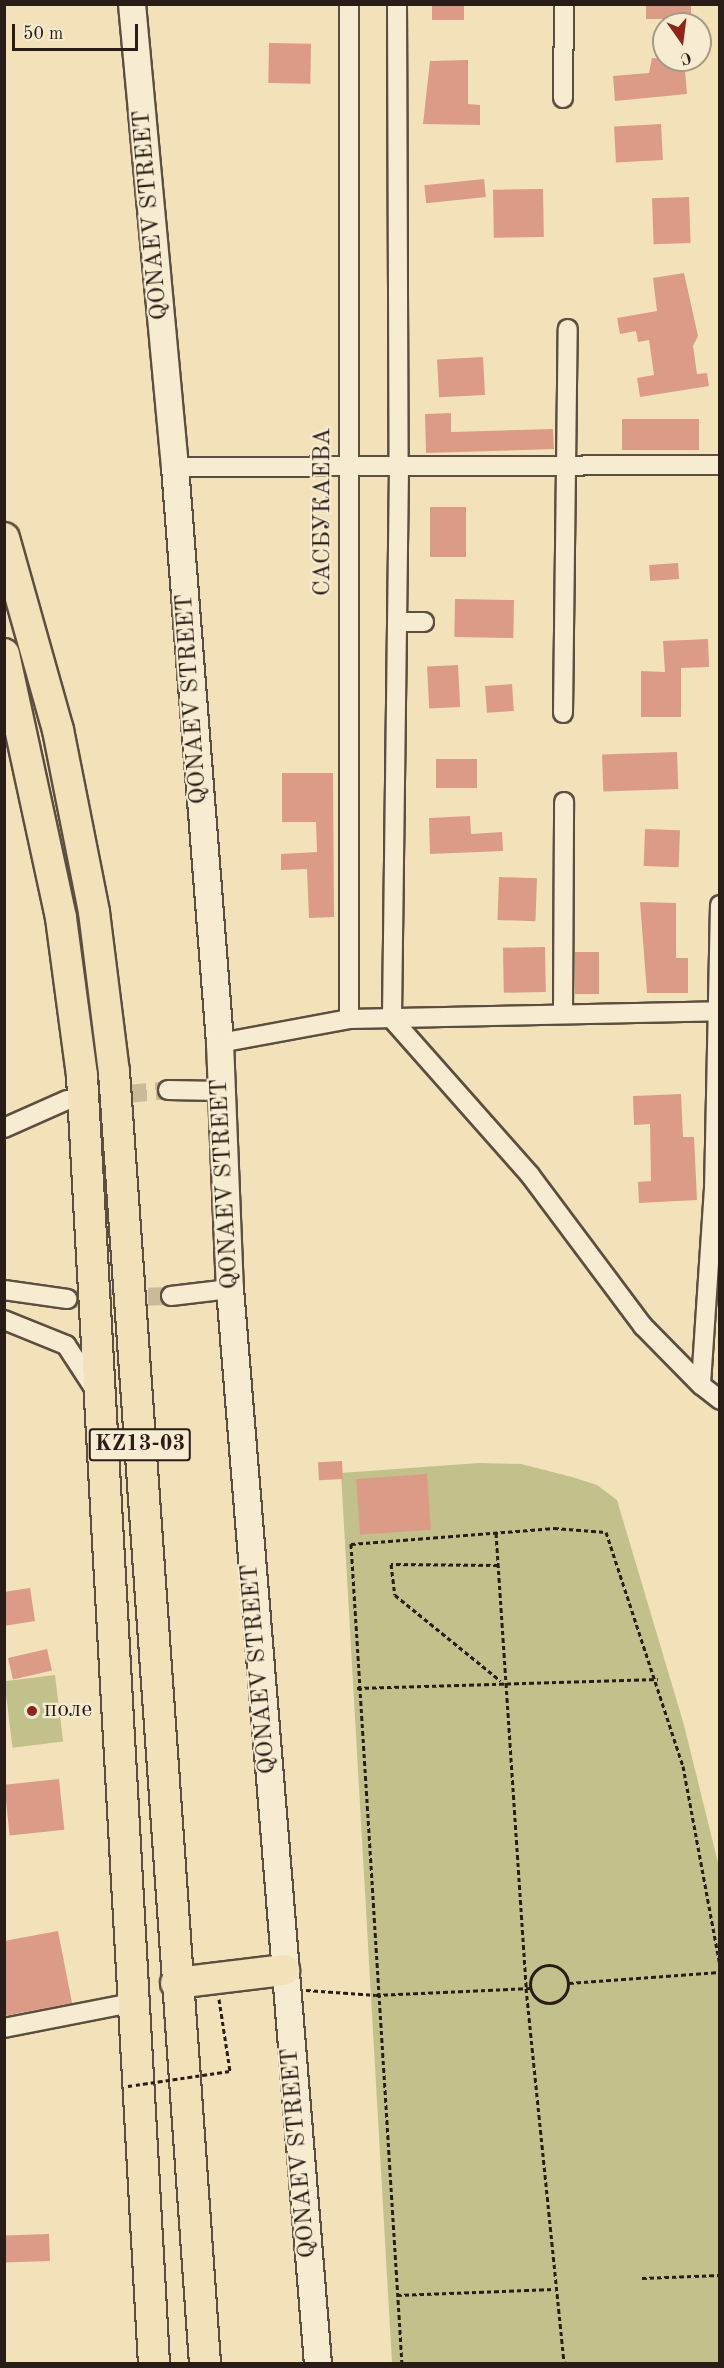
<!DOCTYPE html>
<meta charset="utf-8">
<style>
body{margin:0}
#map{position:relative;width:724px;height:2368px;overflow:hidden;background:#f3e1ba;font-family:"Old Standard TT",serif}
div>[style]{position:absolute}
.green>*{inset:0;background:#c2c18b;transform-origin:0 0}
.building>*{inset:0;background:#dc9b87;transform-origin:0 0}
.minor-tunnel>*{height:18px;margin-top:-9px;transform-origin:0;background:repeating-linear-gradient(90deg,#cbba99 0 18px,transparent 0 27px)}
.path>*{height:3px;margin-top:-1.5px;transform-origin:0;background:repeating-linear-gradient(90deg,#2a1d17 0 4.5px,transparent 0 7.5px)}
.path>.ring{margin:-1.5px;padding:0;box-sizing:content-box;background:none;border:3px solid #2a1d17;border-radius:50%}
.roads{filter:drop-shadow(2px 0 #5c4e40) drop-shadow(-2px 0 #5c4e40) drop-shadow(0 2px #5c4e40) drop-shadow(0 -2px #5c4e40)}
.minor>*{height:18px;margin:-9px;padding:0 9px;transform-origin:9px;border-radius:9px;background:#f7ecd2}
.secondary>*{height:26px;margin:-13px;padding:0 13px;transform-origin:13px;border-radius:13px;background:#f7ecd2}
.trunk>*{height:30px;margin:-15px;padding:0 15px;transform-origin:15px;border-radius:15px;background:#f3e1ba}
.path-bridge>*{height:3px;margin-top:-1.5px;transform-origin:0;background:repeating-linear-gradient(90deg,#2a1d17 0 4.5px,transparent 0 7.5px)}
.dots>*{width:16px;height:16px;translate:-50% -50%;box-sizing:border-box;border:3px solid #f7ecd2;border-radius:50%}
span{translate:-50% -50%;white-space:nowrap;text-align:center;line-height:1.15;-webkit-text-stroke:4.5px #f7ecd2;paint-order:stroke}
.shield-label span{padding:2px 4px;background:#f7ecd2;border:2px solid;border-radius:4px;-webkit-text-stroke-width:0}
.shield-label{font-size:22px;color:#2a1d17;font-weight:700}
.street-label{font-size:24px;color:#2a1d17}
.poi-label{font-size:24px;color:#2a1d17}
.left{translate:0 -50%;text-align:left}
.frame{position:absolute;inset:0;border:6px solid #2a1d17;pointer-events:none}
.north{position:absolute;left:652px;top:12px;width:60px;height:60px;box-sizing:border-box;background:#f7ecd2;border:2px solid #a59987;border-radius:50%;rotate:166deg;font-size:16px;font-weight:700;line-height:24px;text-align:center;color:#2a1d17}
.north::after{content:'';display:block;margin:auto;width:21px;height:27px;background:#8f2418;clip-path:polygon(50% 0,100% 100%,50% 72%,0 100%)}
.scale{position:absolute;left:12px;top:24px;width:126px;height:27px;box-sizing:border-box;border:3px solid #2a1d17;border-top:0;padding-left:8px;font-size:18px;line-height:21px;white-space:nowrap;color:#2a1d17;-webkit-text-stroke:4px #f7ecd2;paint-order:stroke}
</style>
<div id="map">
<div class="green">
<i style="clip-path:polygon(479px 1463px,521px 1464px,572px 1477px,597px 1485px,617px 1500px,684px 1725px,719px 1867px,719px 2363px,392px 2363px,341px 1473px)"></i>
<i style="left:55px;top:1675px;width:67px;height:51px;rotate:83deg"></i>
</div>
<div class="building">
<i style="left:432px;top:4px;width:32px;height:16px"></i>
<i style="left:646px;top:4px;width:45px;height:15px"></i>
<i style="left:269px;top:43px;width:42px;height:40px;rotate:1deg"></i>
<i style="clip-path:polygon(652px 58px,684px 60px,687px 94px,615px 101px,613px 76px,649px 73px)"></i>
<i style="clip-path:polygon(468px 60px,468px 104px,480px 105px,480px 125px,423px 124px,430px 61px)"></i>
<i style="left:661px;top:124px;width:36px;height:47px;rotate:87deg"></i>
<i style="left:484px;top:179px;width:18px;height:60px;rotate:84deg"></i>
<i style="left:543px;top:189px;width:48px;height:50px;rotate:89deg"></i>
<i style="left:689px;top:197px;width:46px;height:37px;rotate:88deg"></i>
<i style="clip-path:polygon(684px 273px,698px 336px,693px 346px,697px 374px,707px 373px,709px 386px,640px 397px,637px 378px,654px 375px,649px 340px,638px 342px,636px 331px,620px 334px,617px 318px,657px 311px,653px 278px)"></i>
<i style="left:483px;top:357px;width:38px;height:46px;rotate:87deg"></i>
<i style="clip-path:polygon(451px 413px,451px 432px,553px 429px,554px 449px,426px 453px,425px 414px)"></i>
<i style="left:699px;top:419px;width:31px;height:77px;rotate:90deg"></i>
<i style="left:430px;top:507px;width:36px;height:50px"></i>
<i style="left:678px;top:563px;width:16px;height:29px;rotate:86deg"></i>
<i style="left:455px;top:599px;width:59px;height:38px;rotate:1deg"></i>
<i style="clip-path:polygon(708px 639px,709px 667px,681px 668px,681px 717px,641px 717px,641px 671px,665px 672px,663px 641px)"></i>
<i style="left:458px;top:665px;width:42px;height:31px;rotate:87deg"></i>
<i style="left:512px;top:684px;width:27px;height:27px;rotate:86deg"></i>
<i style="left:677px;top:752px;width:37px;height:75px;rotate:88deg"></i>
<i style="left:477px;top:759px;width:29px;height:41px;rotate:90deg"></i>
<i style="clip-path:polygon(282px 773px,333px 773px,334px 917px,309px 918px,307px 869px,281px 870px,281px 854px,317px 852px,316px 822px,282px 822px)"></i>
<i style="clip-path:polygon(470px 816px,471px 834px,502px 832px,503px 851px,430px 854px,429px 818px)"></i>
<i style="left:645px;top:829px;width:35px;height:37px;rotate:2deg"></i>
<i style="left:499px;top:877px;width:38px;height:43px;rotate:2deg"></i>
<i style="clip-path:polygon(640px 902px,676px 903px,676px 958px,688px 958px,688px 993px,647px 993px)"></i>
<i style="left:545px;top:947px;width:45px;height:42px;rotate:89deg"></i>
<i style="left:575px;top:952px;width:24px;height:42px"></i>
<i style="clip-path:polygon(681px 1094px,683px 1137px,694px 1137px,697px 1200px,639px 1203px,638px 1182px,651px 1181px,650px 1124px,634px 1125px,633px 1096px)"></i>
<i style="left:342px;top:1461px;width:18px;height:24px;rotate:87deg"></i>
<i style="left:427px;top:1474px;width:56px;height:71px;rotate:86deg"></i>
<i style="clip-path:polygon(30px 1588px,35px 1621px,4px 1626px,4px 1592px)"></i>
<i style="left:47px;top:1649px;width:22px;height:40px;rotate:77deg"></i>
<i style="left:59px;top:1779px;width:51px;height:55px;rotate:84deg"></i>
<i style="clip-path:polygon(58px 1931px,72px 2003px,4px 2016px,4px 1941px)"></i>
<i style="left:49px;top:2234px;width:27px;height:45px;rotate:88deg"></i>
</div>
<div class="minor-tunnel">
<i style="left:75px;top:1099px;width:93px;rotate:-5.5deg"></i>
<i style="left:67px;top:1299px;width:104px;rotate:-1.7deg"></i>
</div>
<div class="path">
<i style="left:496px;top:1533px;width:456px;rotate:86.2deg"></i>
<i style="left:526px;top:1988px;width:378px;rotate:84.2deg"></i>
<i style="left:498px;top:1565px;width:107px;rotate:-179.5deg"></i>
<i style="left:391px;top:1564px;width:31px;rotate:83deg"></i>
<i style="left:395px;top:1595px;width:136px;rotate:39.1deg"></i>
<i style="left:357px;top:1688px;width:301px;rotate:-1.7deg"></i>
<i class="ring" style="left:530px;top:1965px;width:35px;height:35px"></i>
<i style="left:569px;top:1983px;width:151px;rotate:-4.2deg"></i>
<i style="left:306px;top:1990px;width:70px;rotate:4.1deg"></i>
<i style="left:376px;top:1995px;width:155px;rotate:-2.6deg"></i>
<i style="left:219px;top:1999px;width:73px;rotate:81.3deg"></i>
<i style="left:642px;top:2278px;width:78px;rotate:-2.2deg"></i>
<i style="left:397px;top:2295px;width:157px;rotate:-2.2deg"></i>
<i style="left:402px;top:2364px;width:822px;rotate:-93.56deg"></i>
<i style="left:351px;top:1544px;width:204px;rotate:-4.5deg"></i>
<i style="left:554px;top:1528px;width:52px;rotate:4.4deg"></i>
<i style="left:606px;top:1532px;width:246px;rotate:71.8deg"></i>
<i style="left:683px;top:1766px;width:202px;rotate:79.5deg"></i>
</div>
<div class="roads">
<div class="minor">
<i style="left:397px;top:4px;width:464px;rotate:89.8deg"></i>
<i style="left:399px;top:468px;width:551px;rotate:90.73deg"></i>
<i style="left:392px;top:1019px;width:208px;rotate:48.5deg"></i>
<i style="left:530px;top:1175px;width:189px;rotate:53.2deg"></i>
<i style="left:643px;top:1326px;width:83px;rotate:45.5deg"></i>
<i style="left:563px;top:98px;width:94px;rotate:-89.4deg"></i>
<i style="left:175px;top:467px;width:545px;rotate:-0.21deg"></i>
<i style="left:397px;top:622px;width:27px"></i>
<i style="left:563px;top:713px;width:384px;rotate:-89.3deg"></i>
<i style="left:720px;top:905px;width:283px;rotate:91.2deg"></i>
<i style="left:714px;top:1188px;width:197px;rotate:93.8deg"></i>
<i style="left:701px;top:1385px;width:24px;rotate:38deg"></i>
<i style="left:563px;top:1011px;width:209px;rotate:-89.7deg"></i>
<i style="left:349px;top:1019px;width:1015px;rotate:-90deg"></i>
<i style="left:220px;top:1043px;width:131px;rotate:-10.5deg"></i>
<i style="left:349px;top:1019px;width:371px;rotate:-1.2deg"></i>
<i style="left:168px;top:1090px;width:53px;rotate:1.1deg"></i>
<i style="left:4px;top:1128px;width:69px;rotate:-24deg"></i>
<i style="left:4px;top:1290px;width:64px;rotate:8.1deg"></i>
<i style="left:171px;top:1296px;width:59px;rotate:-6.8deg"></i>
<i style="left:4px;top:1320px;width:67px;rotate:22deg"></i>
<i style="left:66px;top:1345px;width:51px;rotate:56.9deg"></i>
<i style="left:4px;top:2028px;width:135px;rotate:-11.1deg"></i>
</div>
<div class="secondary">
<i style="left:132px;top:4px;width:465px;rotate:84.7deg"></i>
<i style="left:175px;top:467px;width:578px;rotate:85.53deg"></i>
<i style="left:220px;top:1043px;width:246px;rotate:87.7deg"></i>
<i style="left:230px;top:1289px;width:1079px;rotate:85.32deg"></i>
</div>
<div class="trunk">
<i style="left:4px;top:538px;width:199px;rotate:74.3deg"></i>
<i style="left:58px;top:730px;width:186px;rotate:78.8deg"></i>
<i style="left:94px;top:912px;width:161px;rotate:82.9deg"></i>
<i style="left:114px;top:1072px;width:1295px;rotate:85.97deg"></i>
<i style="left:4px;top:654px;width:270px;rotate:77.8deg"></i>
<i style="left:61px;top:918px;width:159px;rotate:82.4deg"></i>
<i style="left:82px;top:1076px;width:1290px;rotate:86.8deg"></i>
<i style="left:176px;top:1983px;width:109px;rotate:-6.9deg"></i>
</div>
</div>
<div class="path-bridge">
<i style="left:128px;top:2086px;width:103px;rotate:-8.4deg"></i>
</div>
<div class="dots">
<i style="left:32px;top:1711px;background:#8f2418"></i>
</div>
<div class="shield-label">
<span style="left:140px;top:1445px">KZ13-03</span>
</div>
<div class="street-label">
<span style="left:152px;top:215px;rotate:-95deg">QONAEV STREET</span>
<span style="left:324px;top:512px;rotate:-90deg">САСБУКАЕВА</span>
<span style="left:193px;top:699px;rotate:-94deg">QONAEV STREET</span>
<span style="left:226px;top:1184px;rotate:-93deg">QONAEV STREET</span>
<span style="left:260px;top:1669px;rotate:-95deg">QONAEV STREET</span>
<span style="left:300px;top:2153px;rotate:-95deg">QONAEV STREET</span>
</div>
<div class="poi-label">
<span class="left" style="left:44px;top:1711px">поле</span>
</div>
<div class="frame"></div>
<div class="north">С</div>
<div class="scale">50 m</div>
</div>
